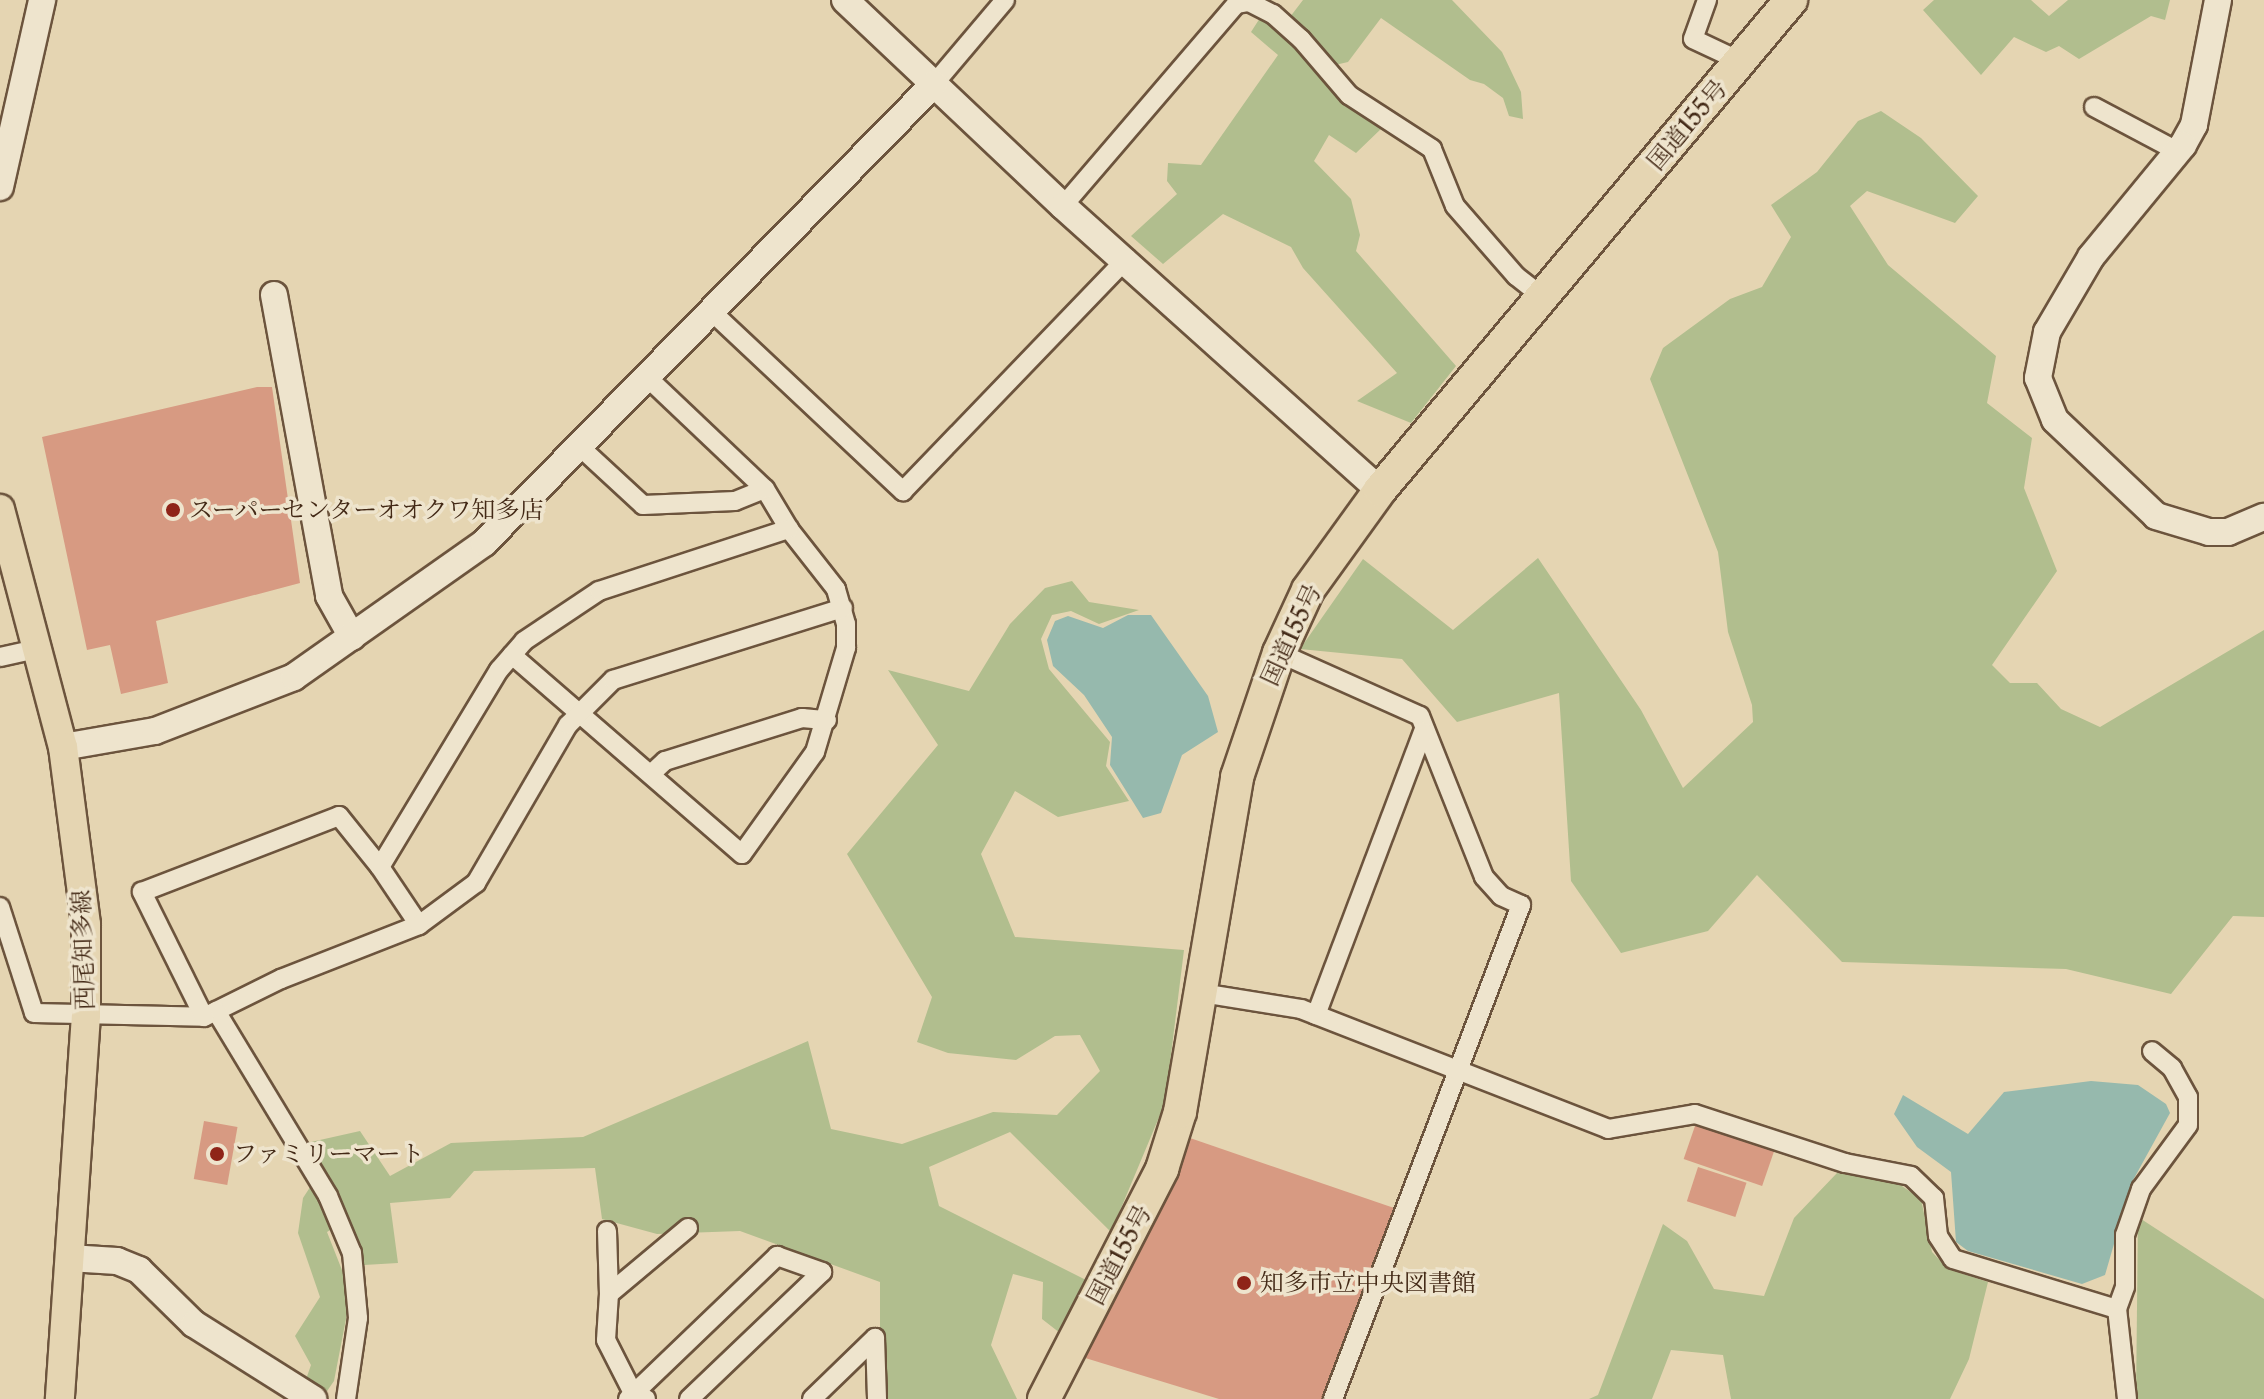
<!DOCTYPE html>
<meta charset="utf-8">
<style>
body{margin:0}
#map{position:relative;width:2264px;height:1399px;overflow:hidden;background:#e5d5b2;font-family:"Libre Caslon Text","Noto Serif JP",serif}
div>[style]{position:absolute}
.green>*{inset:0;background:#b1be8e}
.water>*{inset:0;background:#96b9ad}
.building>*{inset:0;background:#d79a82;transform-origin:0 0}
.roads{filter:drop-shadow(2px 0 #6c543d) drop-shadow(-2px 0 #6c543d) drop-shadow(0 2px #6c543d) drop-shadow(0 -2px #6c543d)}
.street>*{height:18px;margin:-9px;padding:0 9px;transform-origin:9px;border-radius:9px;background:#eee4cd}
.secondary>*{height:26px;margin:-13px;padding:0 13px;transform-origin:13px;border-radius:13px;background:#eee4cd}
.primary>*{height:28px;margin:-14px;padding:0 14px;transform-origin:14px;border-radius:14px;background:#e5d5b2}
.highway>*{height:32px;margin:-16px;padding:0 16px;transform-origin:16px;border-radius:16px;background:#e5d5b2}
.dots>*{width:22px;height:22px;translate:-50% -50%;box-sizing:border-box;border:4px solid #eee4cd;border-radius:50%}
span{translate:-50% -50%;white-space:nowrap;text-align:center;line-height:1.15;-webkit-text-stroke:7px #eee4cd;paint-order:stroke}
.street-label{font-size:24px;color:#432916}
.poi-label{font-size:24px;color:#432916}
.left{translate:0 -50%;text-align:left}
</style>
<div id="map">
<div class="green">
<i style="clip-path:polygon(1303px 0,1452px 0,1502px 52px,1521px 92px,1523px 119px,1509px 116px,1503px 98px,1484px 84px,1470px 80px,1381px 18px,1348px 62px,1335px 65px,1322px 78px,1345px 102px,1383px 127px,1356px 153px,1329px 135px,1314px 161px,1351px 199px,1360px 235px,1356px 251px,1456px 366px,1411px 423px,1357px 401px,1397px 373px,1303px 268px,1291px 247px,1223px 214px,1163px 264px,1131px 236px,1177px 194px,1167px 181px,1168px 163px,1201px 165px,1278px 55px,1251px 32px,1260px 18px,1280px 30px)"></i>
<i style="clip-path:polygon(1934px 0,2031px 0,2049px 16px,2068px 0,2170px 0,2165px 20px,2151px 16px,2079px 59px,2059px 46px,2046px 52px,2014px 37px,1981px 75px,1923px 10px)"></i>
<i style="clip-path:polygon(1881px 111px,1921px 138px,1978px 196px,1955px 223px,1867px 191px,1850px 206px,1888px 265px,1996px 356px,1987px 403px,2032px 438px,2024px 488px,2057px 571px,1992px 665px,2010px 683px,2037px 683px,2061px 709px,2100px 727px,2264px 630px,2264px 917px,2233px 916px,2171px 994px,2066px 969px,1842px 962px,1757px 875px,1708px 931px,1621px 953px,1571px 881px,1559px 693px,1457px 722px,1402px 659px,1300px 649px,1363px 559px,1453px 630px,1538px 558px,1641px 710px,1683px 788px,1753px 722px,1752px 705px,1728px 632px,1718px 552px,1650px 379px,1663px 348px,1730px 299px,1762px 287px,1791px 237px,1771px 205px,1817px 172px,1858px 121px)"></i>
<i style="clip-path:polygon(1072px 581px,1089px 602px,1139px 610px,1099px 624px,1071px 611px,1052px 615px,1041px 639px,1049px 669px,1110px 742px,1106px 766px,1129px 801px,1058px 817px,1015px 791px,981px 854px,1015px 937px,1184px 950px,1165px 1103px,1111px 1232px,1010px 1132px,929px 1167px,939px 1206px,1086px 1280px,1060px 1333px,1042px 1319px,1043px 1282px,1013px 1274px,991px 1345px,1017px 1399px,880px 1399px,880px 1282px,740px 1231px,657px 1234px,602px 1219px,595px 1168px,474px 1171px,450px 1198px,390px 1203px,398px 1263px,364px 1265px,343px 1222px,327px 1232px,351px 1293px,334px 1381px,325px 1394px,304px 1385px,311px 1365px,295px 1336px,320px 1297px,298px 1233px,303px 1198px,318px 1175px,302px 1144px,360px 1131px,390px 1176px,451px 1143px,583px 1137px,808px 1041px,831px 1129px,902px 1144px,993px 1112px,1057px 1115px,1100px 1071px,1080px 1035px,1055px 1036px,1016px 1060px,948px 1053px,917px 1042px,932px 997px,847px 854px,938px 745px,888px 670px,969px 691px,1010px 624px,1045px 588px)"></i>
<i style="clip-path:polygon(1837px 1173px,1896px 1182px,1921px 1199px,1932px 1252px,1948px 1269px,1988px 1282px,1969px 1359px,1950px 1399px,1731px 1399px,1723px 1355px,1671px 1350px,1652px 1399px,1589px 1399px,1598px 1395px,1663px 1224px,1687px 1241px,1714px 1289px,1764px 1296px,1794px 1218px)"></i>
<i style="clip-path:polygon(2138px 1217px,2264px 1299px,2264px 1399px,2136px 1399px)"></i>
</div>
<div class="water">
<i style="clip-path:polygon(1128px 615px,1151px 615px,1208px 696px,1218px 732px,1182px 755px,1161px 813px,1143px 818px,1110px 765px,1112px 737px,1084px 695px,1053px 666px,1047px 640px,1055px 621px,1068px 616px,1103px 628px)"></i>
<i style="clip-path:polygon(2091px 1081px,2138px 1085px,2166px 1104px,2170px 1113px,2132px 1182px,2105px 1275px,2082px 1284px,1968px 1251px,1956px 1242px,1951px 1172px,1917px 1147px,1894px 1114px,1903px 1095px,1968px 1134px,2004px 1092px)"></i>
</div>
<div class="building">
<i style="clip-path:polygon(257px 387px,272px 387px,300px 583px,156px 621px,168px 683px,121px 694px,110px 645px,87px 650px,42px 437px)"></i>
<i style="left:204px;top:1121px;width:34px;height:59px;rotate:10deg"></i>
<i style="left:1696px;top:1123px;width:83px;height:38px;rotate:19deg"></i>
<i style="clip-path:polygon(1190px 1138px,1397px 1209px,1325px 1399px,1219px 1399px,1082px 1357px)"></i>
<i style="left:1698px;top:1167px;width:51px;height:36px;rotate:18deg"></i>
</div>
<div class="roads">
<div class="street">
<i style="left:1707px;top:0;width:41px;rotate:109.7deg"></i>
<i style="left:1693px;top:39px;width:52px;rotate:25.1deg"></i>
<i style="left:934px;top:84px;width:110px;rotate:-49.8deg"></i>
<i style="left:2094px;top:107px;width:94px;rotate:27.9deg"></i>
<i style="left:1063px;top:206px;width:266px;rotate:-49.4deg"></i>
<i style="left:1236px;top:4px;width:13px;rotate:-9deg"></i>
<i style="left:1249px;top:2px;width:27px;rotate:27deg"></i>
<i style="left:1273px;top:14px;width:38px;rotate:42deg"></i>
<i style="left:1301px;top:39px;width:74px;rotate:49.4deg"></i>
<i style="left:1349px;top:95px;width:99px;rotate:33deg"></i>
<i style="left:1432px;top:149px;width:61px;rotate:68deg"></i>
<i style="left:1455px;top:206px;width:93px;rotate:48.9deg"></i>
<i style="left:1516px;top:276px;width:34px;rotate:38deg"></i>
<i style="left:710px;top:310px;width:265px;rotate:43.2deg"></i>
<i style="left:903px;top:491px;width:323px;rotate:-46.1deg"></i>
<i style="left:579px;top:446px;width:87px;rotate:42.7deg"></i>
<i style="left:643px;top:505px;width:92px;rotate:-2.5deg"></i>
<i style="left:735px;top:501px;width:32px;rotate:-22deg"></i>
<i style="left:1279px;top:653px;width:154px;rotate:24.1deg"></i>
<i style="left:1420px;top:716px;width:173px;rotate:68.3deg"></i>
<i style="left:1484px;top:877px;width:25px;rotate:48deg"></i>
<i style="left:1501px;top:896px;width:22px;rotate:24deg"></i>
<i style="left:1521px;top:905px;width:529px;rotate:110.84deg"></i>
<i style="left:512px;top:655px;width:304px;rotate:40.9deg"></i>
<i style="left:742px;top:854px;width:125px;rotate:-54.4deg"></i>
<i style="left:815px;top:752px;width:109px;rotate:-73.4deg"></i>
<i style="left:846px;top:648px;width:24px;rotate:-90deg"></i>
<i style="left:846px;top:624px;width:36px;rotate:-106deg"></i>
<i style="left:836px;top:589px;width:76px;rotate:-128.1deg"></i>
<i style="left:789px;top:529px;width:47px;rotate:-121deg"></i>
<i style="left:765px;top:489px;width:164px;rotate:-136.5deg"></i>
<i style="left:0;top:657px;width:42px;rotate:-12.4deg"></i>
<i style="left:651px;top:774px;width:19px;rotate:-43deg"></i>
<i style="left:665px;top:761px;width:144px;rotate:-17.4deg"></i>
<i style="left:802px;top:718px;width:25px;rotate:5deg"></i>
<i style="left:380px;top:867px;width:70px;rotate:56.1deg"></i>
<i style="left:0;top:907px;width:111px;rotate:72.2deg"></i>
<i style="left:34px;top:1013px;width:170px;rotate:1.3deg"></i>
<i style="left:204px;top:1017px;width:86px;rotate:-26.3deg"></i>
<i style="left:281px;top:979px;width:148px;rotate:-21.4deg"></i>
<i style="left:419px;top:925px;width:71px;rotate:-36.4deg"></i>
<i style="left:476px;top:883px;width:183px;rotate:-59.8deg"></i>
<i style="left:568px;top:725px;width:64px;rotate:-45deg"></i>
<i style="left:613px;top:680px;width:241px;rotate:-17.4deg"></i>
<i style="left:1202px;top:993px;width:100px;rotate:9.2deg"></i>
<i style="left:1301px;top:1009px;width:330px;rotate:21.3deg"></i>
<i style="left:1608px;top:1129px;width:88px;rotate:-9.8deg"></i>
<i style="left:1695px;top:1114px;width:158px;rotate:18.1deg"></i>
<i style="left:1845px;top:1163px;width:67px;rotate:11.1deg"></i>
<i style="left:1911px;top:1176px;width:32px;rotate:44deg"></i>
<i style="left:1934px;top:1198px;width:38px;rotate:84deg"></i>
<i style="left:1938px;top:1236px;width:27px;rotate:57deg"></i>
<i style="left:1953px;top:1259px;width:171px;rotate:17deg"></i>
<i style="left:216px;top:1011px;width:216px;rotate:58.8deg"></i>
<i style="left:328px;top:1196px;width:62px;rotate:67.2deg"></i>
<i style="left:352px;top:1253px;width:65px;rotate:84.7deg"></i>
<i style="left:358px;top:1318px;width:82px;rotate:98.4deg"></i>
<i style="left:1316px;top:1015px;width:303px;rotate:-69.3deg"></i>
<i style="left:204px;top:1017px;width:140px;rotate:-116.4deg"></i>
<i style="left:142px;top:892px;width:211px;rotate:-21.1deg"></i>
<i style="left:339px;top:816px;width:65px;rotate:51.2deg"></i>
<i style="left:380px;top:867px;width:230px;rotate:-58.9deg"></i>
<i style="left:499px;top:670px;width:38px;rotate:-49deg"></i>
<i style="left:524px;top:641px;width:90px;rotate:-33.7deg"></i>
<i style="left:599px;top:591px;width:200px;rotate:-18.1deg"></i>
<i style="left:607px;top:1231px;width:63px;rotate:88.2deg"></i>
<i style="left:628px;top:1399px;width:207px;rotate:-43.8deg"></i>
<i style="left:777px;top:1256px;width:48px;rotate:19.6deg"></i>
<i style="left:822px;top:1272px;width:184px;rotate:136.3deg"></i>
<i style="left:646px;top:1399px;width:14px;rotate:-155deg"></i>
<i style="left:633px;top:1393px;width:59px;rotate:-117deg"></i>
<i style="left:606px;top:1340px;width:46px;rotate:-86.3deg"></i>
<i style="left:609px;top:1294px;width:103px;rotate:-39.9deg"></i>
<i style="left:812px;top:1399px;width:88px;rotate:-44.1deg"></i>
<i style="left:875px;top:1338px;width:61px;rotate:88.1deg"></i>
<i style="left:2127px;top:1399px;width:91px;rotate:-96.3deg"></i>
<i style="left:2117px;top:1309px;width:23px;rotate:-70deg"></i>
<i style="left:2125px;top:1287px;width:52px;rotate:-90deg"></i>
<i style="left:2125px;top:1235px;width:49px;rotate:-70.8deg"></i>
<i style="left:2141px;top:1189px;width:79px;rotate:-53.7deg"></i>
<i style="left:2188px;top:1125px;width:28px;rotate:-90deg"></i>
<i style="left:2188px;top:1097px;width:33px;rotate:-119deg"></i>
<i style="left:2172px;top:1068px;width:26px;rotate:-140deg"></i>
</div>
<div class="secondary">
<i style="left:845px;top:0;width:300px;rotate:43.4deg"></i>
<i style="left:1063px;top:206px;width:426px;rotate:41.9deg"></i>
<i style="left:2218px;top:0;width:127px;rotate:100.9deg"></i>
<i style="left:2194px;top:125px;width:23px;rotate:119deg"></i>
<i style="left:2183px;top:145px;width:145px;rotate:129.4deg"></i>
<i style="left:2091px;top:257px;width:87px;rotate:120.4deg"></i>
<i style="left:2047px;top:332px;width:47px;rotate:101.1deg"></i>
<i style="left:2038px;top:378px;width:45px;rotate:68deg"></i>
<i style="left:2055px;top:420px;width:139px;rotate:43.5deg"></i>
<i style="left:2156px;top:516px;width:55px;rotate:16.8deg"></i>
<i style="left:2209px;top:532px;width:19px"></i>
<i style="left:2228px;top:532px;width:39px;rotate:-23deg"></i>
<i style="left:0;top:187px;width:192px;rotate:-77.3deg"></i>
<i style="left:274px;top:295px;width:306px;rotate:79.6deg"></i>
<i style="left:329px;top:596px;width:47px;rotate:60.7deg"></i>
<i style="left:63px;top:747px;width:93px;rotate:-9.9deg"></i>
<i style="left:155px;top:731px;width:149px;rotate:-21.2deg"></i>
<i style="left:294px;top:677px;width:232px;rotate:-35.2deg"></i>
<i style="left:484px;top:543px;width:643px;rotate:-45.57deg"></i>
<i style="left:69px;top:1258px;width:48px;rotate:3.6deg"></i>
<i style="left:117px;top:1261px;width:24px;rotate:22deg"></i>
<i style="left:139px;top:1270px;width:77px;rotate:44.5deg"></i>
<i style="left:194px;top:1324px;width:141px;rotate:32.2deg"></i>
</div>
<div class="primary">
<i style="left:0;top:509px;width:246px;rotate:75.2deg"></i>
<i style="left:63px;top:747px;width:179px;rotate:82.6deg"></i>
<i style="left:86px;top:925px;width:90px;rotate:90deg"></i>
<i style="left:86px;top:1015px;width:385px;rotate:93.9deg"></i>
</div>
<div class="highway">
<i style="left:1044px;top:1399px;width:259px;rotate:-62.8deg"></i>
<i style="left:1162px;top:1169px;width:60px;rotate:-72.5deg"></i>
<i style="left:1180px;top:1112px;width:340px;rotate:-80.3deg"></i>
<i style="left:1237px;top:777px;width:131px;rotate:-71.3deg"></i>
<i style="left:1279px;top:653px;width:69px;rotate:-65.3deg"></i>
<i style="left:1308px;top:590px;width:123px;rotate:-54.2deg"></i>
<i style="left:1380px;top:490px;width:640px;rotate:-50.01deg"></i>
</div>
</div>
<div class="dots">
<i style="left:173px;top:510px;background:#8f2418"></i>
<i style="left:217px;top:1154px;background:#8f2418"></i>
<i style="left:1244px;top:1283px;background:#8f2418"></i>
</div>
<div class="street-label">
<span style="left:1687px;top:125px;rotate:-50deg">国道155号</span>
<span style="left:1291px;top:635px;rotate:-65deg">国道155号</span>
<span style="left:83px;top:950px;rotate:-92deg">西尾知多線</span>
<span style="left:1119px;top:1255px;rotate:-62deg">国道155号</span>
</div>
<div class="poi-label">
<span class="left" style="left:189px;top:510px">スーパーセンターオオクワ知多店</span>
<span class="left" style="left:233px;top:1154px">ファミリーマート</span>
<span class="left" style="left:1260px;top:1283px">知多市立中央図書館</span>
</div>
</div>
